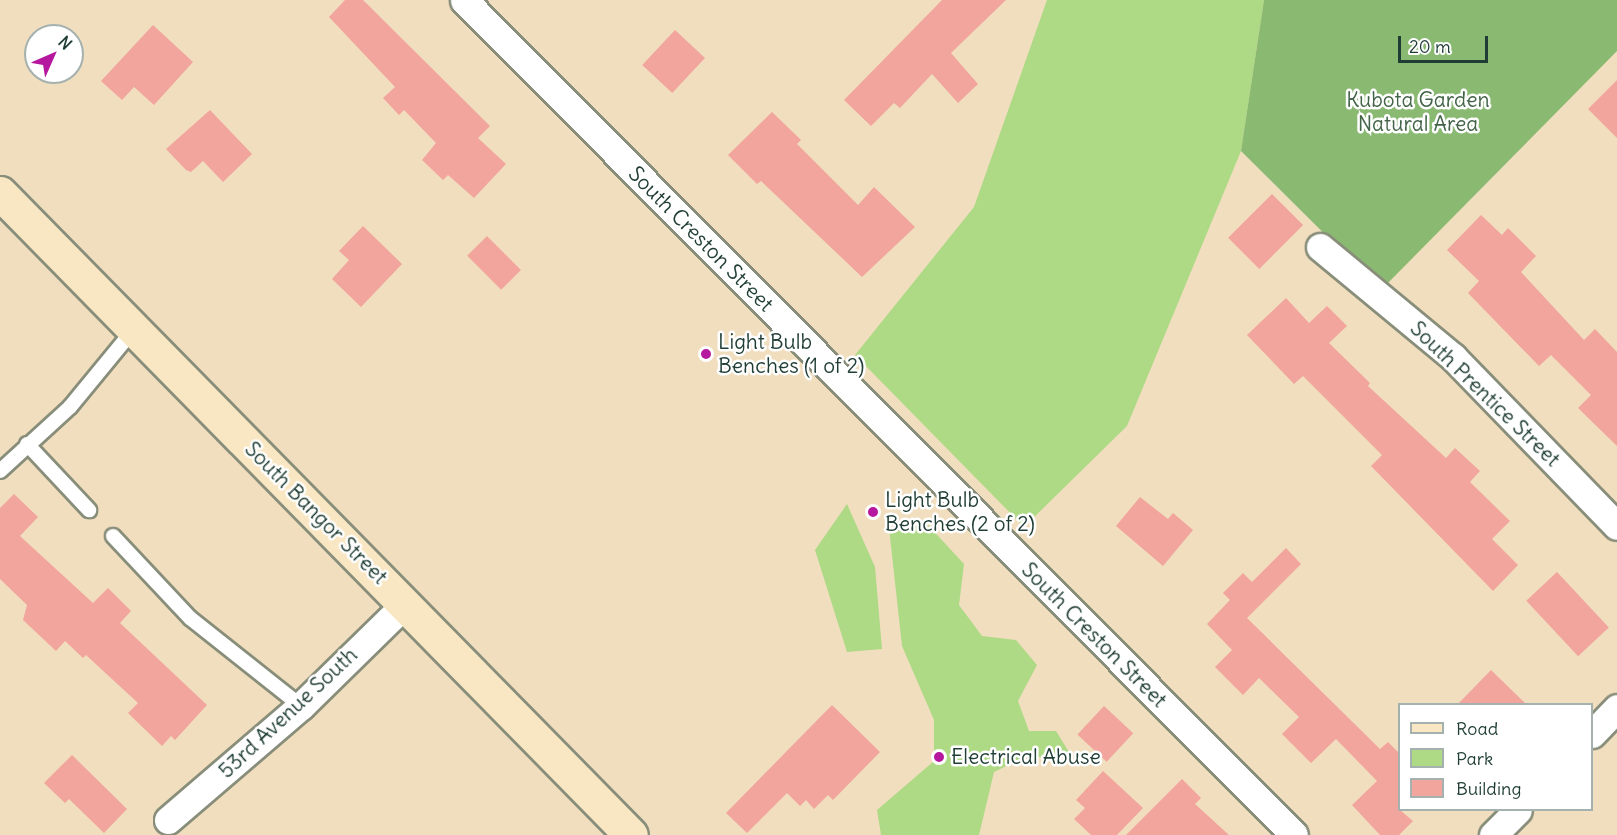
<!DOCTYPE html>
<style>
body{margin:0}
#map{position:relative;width:1617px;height:835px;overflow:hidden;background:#f1debf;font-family:Delius,sans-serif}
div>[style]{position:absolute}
.green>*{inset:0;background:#aed985}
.forest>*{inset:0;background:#8ab972}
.building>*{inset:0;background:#f1a59d;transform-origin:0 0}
.roads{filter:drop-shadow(2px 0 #888e7a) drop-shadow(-2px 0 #888e7a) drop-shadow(0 2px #888e7a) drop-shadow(0 -2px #888e7a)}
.lane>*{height:14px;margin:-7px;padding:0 7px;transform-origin:7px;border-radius:7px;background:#fff}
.street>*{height:27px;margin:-13.5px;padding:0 13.5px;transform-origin:13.5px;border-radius:13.5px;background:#fff}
.secondary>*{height:33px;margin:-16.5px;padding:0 16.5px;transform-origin:16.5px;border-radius:16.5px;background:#f9e7c3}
.dots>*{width:16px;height:16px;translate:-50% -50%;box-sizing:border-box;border:3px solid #fff;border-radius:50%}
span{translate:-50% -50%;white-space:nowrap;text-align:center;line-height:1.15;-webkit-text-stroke:5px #fff;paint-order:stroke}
.park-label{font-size:21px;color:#436448}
.street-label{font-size:21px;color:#1f3d34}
.poi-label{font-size:21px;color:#1f3d34}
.left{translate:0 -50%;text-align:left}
.legend{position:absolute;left:1398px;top:703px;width:195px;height:108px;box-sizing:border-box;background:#fff;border:2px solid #a5b1ae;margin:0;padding:8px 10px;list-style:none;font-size:18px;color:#1f3d34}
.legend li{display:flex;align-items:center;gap:12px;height:30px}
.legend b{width:30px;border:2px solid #a5b1ae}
.north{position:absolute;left:24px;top:24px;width:60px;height:60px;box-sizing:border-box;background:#fff;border:2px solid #a5b1ae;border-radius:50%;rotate:45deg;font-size:16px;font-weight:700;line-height:24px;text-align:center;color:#1f3d34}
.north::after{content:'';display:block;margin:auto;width:21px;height:27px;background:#b5179e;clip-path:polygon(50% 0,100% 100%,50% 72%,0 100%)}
.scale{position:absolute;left:1398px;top:36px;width:90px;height:27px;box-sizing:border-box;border:3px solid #1f3d34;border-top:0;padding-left:8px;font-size:18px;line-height:21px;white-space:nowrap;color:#1f3d34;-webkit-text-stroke:4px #fff;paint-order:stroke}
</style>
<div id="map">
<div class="green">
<i style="clip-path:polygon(1047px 0,1264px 0,1241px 151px,1127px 426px,1024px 527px,855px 355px,974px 207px)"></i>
<i style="clip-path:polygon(847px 504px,875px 567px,882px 649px,847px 652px,815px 550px)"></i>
<i style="clip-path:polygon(928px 525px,964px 564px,959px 605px,982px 636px,1016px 640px,1037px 665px,1018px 701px,1029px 731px,1056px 731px,1072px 757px,1025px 757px,994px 772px,979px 835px,881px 835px,877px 810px,934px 761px,934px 720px,902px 646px,889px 528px)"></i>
</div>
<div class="forest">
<i style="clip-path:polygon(1264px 0,1617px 0,1617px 51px,1381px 290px,1241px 151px)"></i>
</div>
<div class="building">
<i style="clip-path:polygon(345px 0,363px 0,490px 126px,478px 138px,506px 164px,474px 198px,448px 175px,443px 180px,422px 160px,436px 143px,404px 110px,399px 115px,383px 98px,395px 87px,329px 17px)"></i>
<i style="clip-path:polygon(942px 0,1006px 0,951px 53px,978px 84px,958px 103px,932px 74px,900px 108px,894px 103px,871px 126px,844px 100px)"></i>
<i style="clip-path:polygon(153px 25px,193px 62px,154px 105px,134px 87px,122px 100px,101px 81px)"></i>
<i style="left:675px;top:30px;width:41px;height:48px;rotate:43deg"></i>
<i style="clip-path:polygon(1617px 80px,1617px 138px,1588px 109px)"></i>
<i style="clip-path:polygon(210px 110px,252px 154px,223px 182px,203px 161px,191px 172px,186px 170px,166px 149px)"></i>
<i style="clip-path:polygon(772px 112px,801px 140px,797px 144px,858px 205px,874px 187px,915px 227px,862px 277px,761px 181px,757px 184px,728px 155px)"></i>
<i style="left:1272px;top:194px;width:44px;height:62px;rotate:45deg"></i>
<i style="clip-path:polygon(1481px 215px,1502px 235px,1508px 228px,1536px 256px,1521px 272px,1584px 340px,1595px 329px,1617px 352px,1617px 446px,1578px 408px,1591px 395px,1551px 355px,1539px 366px,1468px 293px,1479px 281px,1447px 250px)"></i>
<i style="clip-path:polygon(363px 226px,402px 264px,361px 307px,332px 279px,349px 260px,339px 251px)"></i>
<i style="left:487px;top:236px;width:48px;height:28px;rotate:45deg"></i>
<i style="clip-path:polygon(1286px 298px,1309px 323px,1327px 306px,1347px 326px,1329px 343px,1370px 383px,1368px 386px,1446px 458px,1455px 448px,1480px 471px,1470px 482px,1510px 521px,1492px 539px,1518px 565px,1493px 591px,1371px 466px,1382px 455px,1303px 376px,1294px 384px,1247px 335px)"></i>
<i style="clip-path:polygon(14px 494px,38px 517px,20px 536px,93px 603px,108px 588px,131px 611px,120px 623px,207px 705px,175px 740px,171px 736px,162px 746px,128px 713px,138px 703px,86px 655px,83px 658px,65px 641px,56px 651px,23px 620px,27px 605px,0 579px,0 508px)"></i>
<i style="clip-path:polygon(1140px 497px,1168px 519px,1173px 513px,1193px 530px,1163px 566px,1116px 526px)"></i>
<i style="clip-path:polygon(1286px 548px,1301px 564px,1247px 618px,1380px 749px,1388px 742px,1400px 754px,1400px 810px,1413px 821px,1399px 835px,1380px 835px,1352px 805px,1377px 781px,1336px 739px,1311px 763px,1282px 734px,1299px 717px,1259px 678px,1243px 695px,1215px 667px,1232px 650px,1207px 624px,1230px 600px,1223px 593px,1243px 573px,1252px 582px)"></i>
<i style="left:1557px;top:572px;width:76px;height:42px;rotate:47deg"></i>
<i style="clip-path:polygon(1491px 670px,1527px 705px,1457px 705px)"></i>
<i style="clip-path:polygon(832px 705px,880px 752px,833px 800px,828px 795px,814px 809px,806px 800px,800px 806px,787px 793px,747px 833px,726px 813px)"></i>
<i style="left:1104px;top:706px;width:40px;height:39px;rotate:43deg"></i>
<i style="clip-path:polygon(72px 755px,127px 809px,104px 833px,69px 799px,65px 803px,44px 783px)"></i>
<i style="clip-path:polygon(1103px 771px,1143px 808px,1117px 835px,1091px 835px,1074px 819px,1085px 808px,1076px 800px)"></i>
<i style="clip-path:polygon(1182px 779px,1201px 798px,1195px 804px,1229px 835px,1126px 835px)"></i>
</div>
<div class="roads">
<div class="lane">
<i style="left:27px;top:444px;width:91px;rotate:46.8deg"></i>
<i style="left:0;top:471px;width:95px;rotate:-42.4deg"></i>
<i style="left:70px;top:407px;width:101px;rotate:-50.6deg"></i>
<i style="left:113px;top:536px;width:112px;rotate:46.8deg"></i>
<i style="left:190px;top:618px;width:142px;rotate:38.4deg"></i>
</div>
<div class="street">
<i style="left:464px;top:0;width:1177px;rotate:45.17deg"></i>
<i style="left:1320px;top:247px;width:173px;rotate:39.6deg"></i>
<i style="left:1453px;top:357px;width:235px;rotate:45.9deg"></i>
<i style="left:1592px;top:734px;width:36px;rotate:-46deg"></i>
<i style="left:168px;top:820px;width:175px;rotate:-40.6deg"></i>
<i style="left:301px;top:706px;width:146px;rotate:-44.4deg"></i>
<i style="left:1493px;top:835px;width:35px;rotate:-45deg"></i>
</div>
<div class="secondary">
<i style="left:0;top:193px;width:900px;rotate:45.5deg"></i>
</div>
</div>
<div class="dots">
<i style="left:706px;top:354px;background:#b5179e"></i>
<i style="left:873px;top:512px;background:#b5179e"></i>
<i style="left:939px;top:757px;background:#b5179e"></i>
</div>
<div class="park-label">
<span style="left:1418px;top:112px">Kubota Garden<br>Natural Area</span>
</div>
<div class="street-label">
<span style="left:701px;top:239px;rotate:45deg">South Creston Street</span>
<span style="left:1485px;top:394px;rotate:44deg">South Prentice Street</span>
<span style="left:316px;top:513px;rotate:45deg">South Bangor Street</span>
<span style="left:1094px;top:635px;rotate:45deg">South Creston Street</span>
<span style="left:288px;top:713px;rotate:-43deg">53rd Avenue South</span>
</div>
<div class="poi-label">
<span class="left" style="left:718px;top:354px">Light Bulb<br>Benches (1 of 2)</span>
<span class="left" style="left:885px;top:512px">Light Bulb<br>Benches (2 of 2)</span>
<span class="left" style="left:951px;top:757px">Electrical Abuse</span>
</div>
<ul class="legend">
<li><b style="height:8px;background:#f9e7c3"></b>Road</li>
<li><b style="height:16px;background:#aed985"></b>Park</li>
<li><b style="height:16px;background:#f1a59d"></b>Building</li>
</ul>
<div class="north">N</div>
<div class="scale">20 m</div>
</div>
